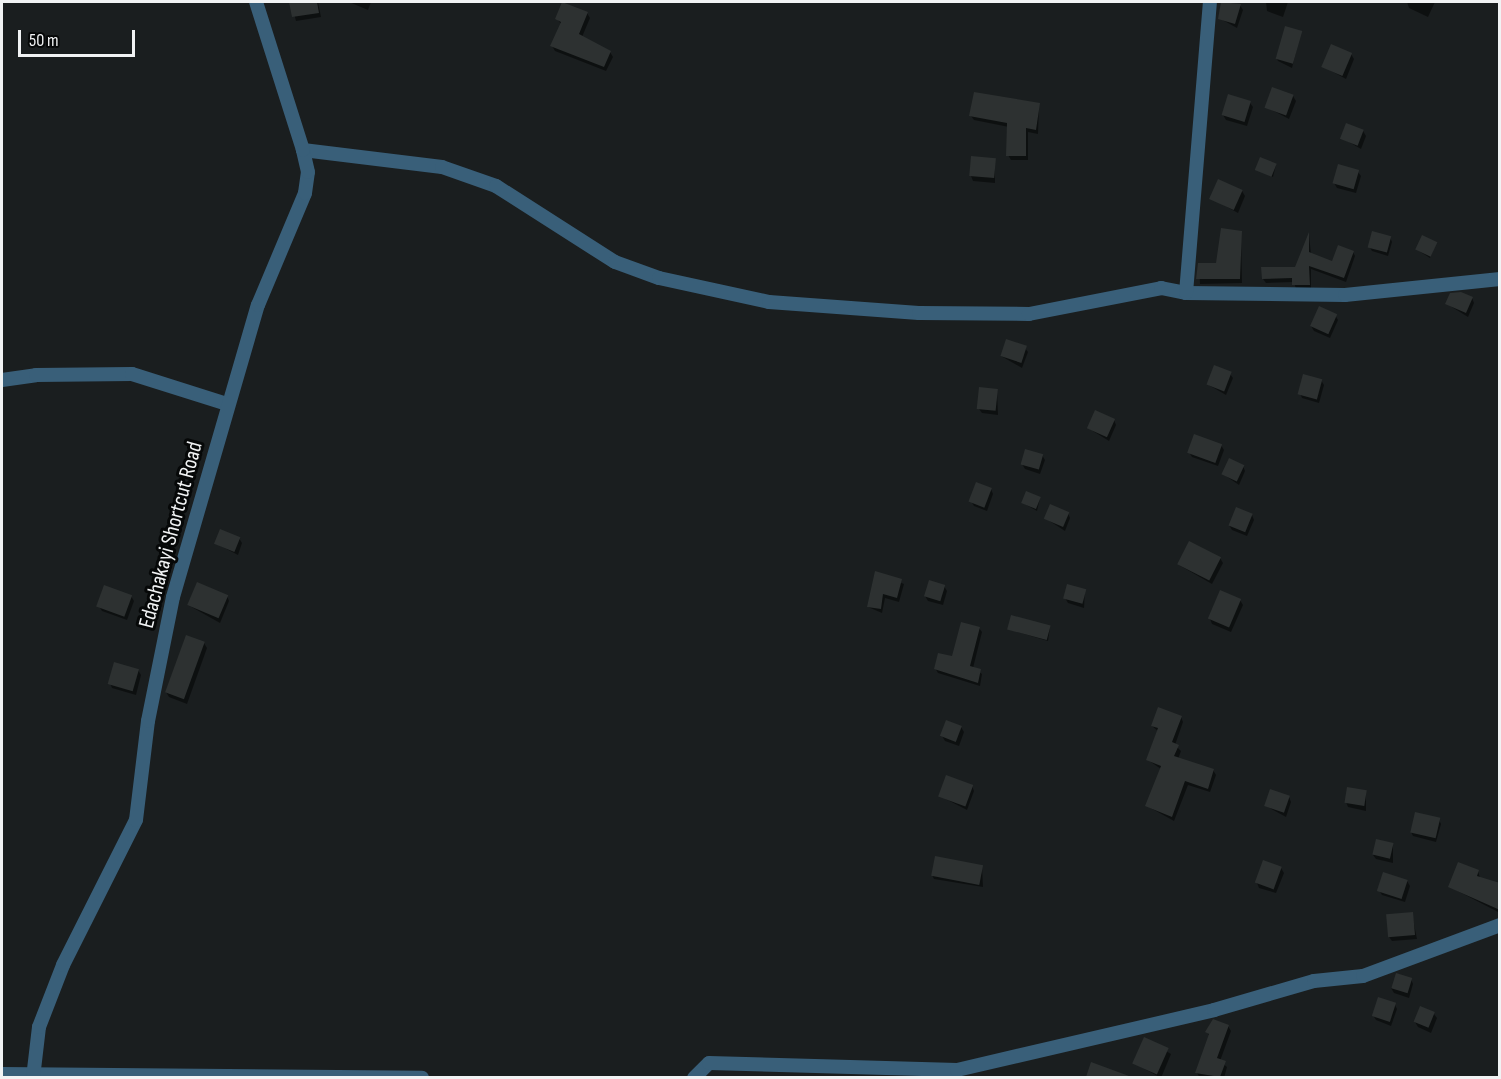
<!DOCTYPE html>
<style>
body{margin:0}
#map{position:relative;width:1501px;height:1079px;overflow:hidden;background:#1a1e1f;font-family:"Sofia Sans Condensed",sans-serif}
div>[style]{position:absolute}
.shadow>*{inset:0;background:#0007}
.building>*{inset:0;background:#2d3131;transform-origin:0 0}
.street>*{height:14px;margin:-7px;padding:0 7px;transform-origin:7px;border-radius:7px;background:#395f79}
span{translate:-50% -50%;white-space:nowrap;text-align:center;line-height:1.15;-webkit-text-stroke:6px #060808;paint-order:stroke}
.street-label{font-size:22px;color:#f1f3f4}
.frame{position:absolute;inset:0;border:3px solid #f1f3f4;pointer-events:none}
.scale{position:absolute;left:18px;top:30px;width:117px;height:27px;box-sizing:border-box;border:3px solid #f1f3f4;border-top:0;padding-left:8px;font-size:18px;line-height:21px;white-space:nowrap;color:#f1f3f4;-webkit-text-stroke:4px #060808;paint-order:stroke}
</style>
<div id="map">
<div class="shadow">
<i style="clip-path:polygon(291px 2px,318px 2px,321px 17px,296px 21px)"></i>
<i style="clip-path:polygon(349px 2px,371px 2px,368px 10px)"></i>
<i style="clip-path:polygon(1223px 2px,1240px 5px,1243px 10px,1237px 28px,1219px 18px)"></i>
<i style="clip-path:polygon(1266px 2px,1288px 2px,1283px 17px,1267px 11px)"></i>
<i style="clip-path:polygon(1407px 2px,1435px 2px,1428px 17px,1409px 8px)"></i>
<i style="clip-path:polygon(587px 13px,590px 18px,582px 37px,610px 52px,613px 57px,606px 71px,555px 51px,552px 46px,562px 25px,557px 19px)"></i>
<i style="clip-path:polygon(1301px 32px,1292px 68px,1278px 61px,1276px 57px)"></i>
<i style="clip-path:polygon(1351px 54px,1354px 59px,1346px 79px,1324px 67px)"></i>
<i style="clip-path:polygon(1293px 96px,1296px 101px,1289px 119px,1266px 107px)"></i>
<i style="clip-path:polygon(1250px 103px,1253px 107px,1247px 126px,1226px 120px,1223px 115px)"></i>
<i style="clip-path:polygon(1039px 104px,1038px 134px,1028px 132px,1028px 160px,1011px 160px,1008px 155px,1009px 127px,974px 120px,971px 116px)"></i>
<i style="clip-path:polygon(1363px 131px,1366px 136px,1361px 149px,1342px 138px)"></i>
<i style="clip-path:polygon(995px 159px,995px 183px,973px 181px,971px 176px)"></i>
<i style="clip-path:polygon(1276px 165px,1273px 177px,1257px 170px)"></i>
<i style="clip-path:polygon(1358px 172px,1361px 176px,1356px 193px,1337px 188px,1334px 183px)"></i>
<i style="clip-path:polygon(1242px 191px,1245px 196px,1238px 213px,1211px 198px)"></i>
<i style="clip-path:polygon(1241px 232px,1242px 283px,1200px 284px,1199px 264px,1218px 264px)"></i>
<i style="clip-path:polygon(1309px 235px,1311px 254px,1333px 263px,1353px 252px,1355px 256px,1346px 282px,1311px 269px,1311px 288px,1296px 289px,1294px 282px,1266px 283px,1263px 279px,1296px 268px)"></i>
<i style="clip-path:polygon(1390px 237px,1392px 242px,1388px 256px,1372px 251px,1369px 246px)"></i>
<i style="clip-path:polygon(1436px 243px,1430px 258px,1416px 249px)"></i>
<i style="clip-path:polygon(1472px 298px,1474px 303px,1468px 317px,1447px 304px)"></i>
<i style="clip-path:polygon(1335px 315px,1338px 320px,1330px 338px,1314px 331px,1311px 326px)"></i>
<i style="clip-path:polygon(1025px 348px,1028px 352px,1022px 368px,1001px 356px)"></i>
<i style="clip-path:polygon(1230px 374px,1233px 378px,1226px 395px,1207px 384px)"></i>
<i style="clip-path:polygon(1321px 380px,1324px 385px,1319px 403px,1302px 398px,1300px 393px)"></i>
<i style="clip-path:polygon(997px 391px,998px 415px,982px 413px,979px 409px)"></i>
<i style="clip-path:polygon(1114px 420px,1116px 425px,1109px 441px,1088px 428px)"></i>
<i style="clip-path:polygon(1221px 445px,1224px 450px,1218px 466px,1192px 457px,1189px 452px)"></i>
<i style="clip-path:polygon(1042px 455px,1045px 460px,1040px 474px,1025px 469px,1022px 464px)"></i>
<i style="clip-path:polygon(1243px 466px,1245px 471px,1239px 485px,1223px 474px)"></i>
<i style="clip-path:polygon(991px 489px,993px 494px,987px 511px,974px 506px,971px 501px)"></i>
<i style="clip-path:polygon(1040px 498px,1037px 511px,1023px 503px)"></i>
<i style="clip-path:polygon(1068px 513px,1070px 518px,1065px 531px,1045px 518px)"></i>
<i style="clip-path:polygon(1252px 515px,1254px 520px,1247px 536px,1232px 530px,1229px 525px)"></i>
<i style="clip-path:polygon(239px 538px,242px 543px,238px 555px,217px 544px)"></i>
<i style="clip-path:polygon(1220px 558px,1223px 563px,1212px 584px,1179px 565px)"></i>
<i style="clip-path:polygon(877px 573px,904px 584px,899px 602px,885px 598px,882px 613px,868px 607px)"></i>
<i style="clip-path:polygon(944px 586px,947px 591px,943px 605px,928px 601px,925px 596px)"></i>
<i style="clip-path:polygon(1085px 590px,1084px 608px,1068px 603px,1065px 598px)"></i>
<i style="clip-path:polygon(131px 596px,134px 601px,127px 620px,102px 611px,99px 606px)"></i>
<i style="clip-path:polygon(227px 596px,229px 601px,220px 623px,188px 605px)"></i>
<i style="clip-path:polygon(1240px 600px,1243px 605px,1231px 632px,1212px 624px,1210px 619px)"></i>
<i style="clip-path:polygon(1050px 627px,1048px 641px,1011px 630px)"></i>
<i style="clip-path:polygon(979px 628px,982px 632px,973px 668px,982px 674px,980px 686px,938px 673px,935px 668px,953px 658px)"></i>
<i style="clip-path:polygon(204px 643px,207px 648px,187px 704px,169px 697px,166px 692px)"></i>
<i style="clip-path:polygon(138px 670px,141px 675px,136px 695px,112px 688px,110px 683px)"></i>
<i style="clip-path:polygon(1181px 717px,1183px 722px,1175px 745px,1181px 751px,1178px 759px,1213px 770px,1216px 775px,1210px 792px,1188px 785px,1174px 821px,1147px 806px,1161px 769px,1148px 760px,1159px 732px,1152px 726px)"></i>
<i style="clip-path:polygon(961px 727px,964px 732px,959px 746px,945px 741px,942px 736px)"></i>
<i style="clip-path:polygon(972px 786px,974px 791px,967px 810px,940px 796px)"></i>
<i style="clip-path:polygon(1366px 792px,1366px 811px,1348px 807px,1346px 802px)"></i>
<i style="clip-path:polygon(1289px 797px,1291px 802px,1286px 817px,1266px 806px)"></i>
<i style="clip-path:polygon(1439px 820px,1441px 824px,1436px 842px,1413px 836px,1411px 832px)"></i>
<i style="clip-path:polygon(1393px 844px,1393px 863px,1376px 859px,1373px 855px)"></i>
<i style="clip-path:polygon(982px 866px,983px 887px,934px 879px,932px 875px)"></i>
<i style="clip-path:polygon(1281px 868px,1284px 873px,1276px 893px,1259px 888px,1257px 883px)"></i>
<i style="clip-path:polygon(1478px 871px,1480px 878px,1500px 884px,1500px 913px,1450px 887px)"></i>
<i style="clip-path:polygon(1407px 881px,1410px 886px,1405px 902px,1382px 895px,1379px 890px)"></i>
<i style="clip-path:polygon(1412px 914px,1417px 939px,1392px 941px,1389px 937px)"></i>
<i style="clip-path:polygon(1411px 979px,1413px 984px,1409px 998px,1394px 993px,1391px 988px)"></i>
<i style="clip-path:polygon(1395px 1005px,1397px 1009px,1391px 1026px,1376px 1020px,1373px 1015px)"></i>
<i style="clip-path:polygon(1434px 1014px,1437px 1018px,1431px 1033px,1418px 1027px,1415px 1022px)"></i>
<i style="clip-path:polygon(1228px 1026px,1231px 1031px,1220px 1061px,1227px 1067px,1224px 1078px,1200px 1078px,1197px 1073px,1210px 1037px,1207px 1032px)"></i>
<i style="clip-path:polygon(1145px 1039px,1171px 1054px,1161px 1078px,1134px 1063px)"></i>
</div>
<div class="building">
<i style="clip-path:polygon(289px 2px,317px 2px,319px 13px,292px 17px)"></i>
<i style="clip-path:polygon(562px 2px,588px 12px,579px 34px,611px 51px,604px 67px,550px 46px,561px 22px,555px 19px)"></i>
<i style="clip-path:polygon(1221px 2px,1241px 4px,1235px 24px,1218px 19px)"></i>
<i style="left:1285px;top:26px;width:18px;height:34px;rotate:16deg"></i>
<i style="left:1331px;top:44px;width:23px;height:25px;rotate:23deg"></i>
<i style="left:1272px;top:87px;width:23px;height:22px;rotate:20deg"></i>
<i style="clip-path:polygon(974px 92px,1040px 103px,1036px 130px,1026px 128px,1026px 156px,1006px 156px,1007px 123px,969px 116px)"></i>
<i style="left:1228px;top:94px;width:24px;height:22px;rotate:17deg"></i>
<i style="left:1346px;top:123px;width:19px;height:17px;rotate:21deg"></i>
<i style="left:971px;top:156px;width:25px;height:20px;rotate:5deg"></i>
<i style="left:1260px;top:157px;width:18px;height:14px;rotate:22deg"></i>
<i style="left:1338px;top:164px;width:22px;height:20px;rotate:16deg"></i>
<i style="left:1218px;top:179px;width:27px;height:22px;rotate:24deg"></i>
<i style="clip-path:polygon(1221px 228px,1242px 231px,1240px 279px,1196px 279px,1198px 263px,1216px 263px)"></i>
<i style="left:1372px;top:231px;width:20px;height:17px;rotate:15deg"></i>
<i style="clip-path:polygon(1309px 232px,1309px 252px,1332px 261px,1338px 245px,1354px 251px,1344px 278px,1309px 266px,1310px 285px,1292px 285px,1292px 278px,1262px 279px,1261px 267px,1295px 267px)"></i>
<i style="left:1422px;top:235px;width:17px;height:16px;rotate:25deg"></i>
<i style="clip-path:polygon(1461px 292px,1473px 297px,1466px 313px,1445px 304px,1450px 293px)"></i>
<i style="left:1319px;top:306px;width:20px;height:22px;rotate:24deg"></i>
<i style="left:1006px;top:339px;width:22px;height:18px;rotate:18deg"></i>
<i style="left:1214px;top:365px;width:19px;height:21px;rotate:21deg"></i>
<i style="left:1303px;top:374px;width:20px;height:21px;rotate:15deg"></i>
<i style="left:979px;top:387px;width:19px;height:22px;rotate:6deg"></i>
<i style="left:1095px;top:410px;width:22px;height:20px;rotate:24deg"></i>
<i style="left:1194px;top:434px;width:30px;height:20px;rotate:20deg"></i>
<i style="left:1025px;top:449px;width:19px;height:16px;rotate:16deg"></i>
<i style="left:1229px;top:458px;width:17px;height:18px;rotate:25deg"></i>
<i style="left:976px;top:482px;width:17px;height:21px;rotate:21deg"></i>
<i style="left:1026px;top:491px;width:16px;height:13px;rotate:22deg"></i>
<i style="left:1050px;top:504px;width:21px;height:16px;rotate:23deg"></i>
<i style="left:1236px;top:507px;width:18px;height:20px;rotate:22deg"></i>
<i style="left:220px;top:529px;width:22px;height:16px;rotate:22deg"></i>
<i style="left:1189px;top:541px;width:36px;height:26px;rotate:27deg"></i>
<i style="clip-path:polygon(875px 571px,902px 579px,897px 598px,883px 594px,881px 609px,867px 607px)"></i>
<i style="left:929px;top:580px;width:17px;height:17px;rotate:17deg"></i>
<i style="left:197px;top:582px;width:34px;height:25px;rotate:23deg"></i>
<i style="left:1067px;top:584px;width:20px;height:15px;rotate:15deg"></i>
<i style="left:104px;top:585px;width:30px;height:23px;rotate:20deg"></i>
<i style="left:1220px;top:590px;width:23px;height:31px;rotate:23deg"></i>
<i style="left:1011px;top:615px;width:41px;height:15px;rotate:15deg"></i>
<i style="clip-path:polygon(961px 622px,980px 627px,970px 666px,981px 669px,978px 683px,934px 669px,938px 653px,952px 656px)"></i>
<i style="left:186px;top:635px;width:20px;height:61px;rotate:20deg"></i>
<i style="left:114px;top:662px;width:26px;height:23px;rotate:16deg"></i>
<i style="clip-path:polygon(1158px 707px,1182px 716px,1172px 742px,1179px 745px,1174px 756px,1214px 769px,1208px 789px,1185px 781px,1172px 817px,1145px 806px,1161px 766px,1146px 760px,1158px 728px,1151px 726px)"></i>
<i style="left:946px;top:720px;width:17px;height:17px;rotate:21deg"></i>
<i style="left:946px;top:775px;width:29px;height:23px;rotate:20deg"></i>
<i style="left:1347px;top:787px;width:20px;height:16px;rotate:9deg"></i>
<i style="left:1270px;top:789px;width:21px;height:18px;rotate:19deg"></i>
<i style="left:1415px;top:812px;width:26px;height:21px;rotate:13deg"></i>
<i style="left:1376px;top:839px;width:18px;height:16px;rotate:13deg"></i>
<i style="left:935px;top:856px;width:49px;height:20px;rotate:11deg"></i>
<i style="left:1263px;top:860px;width:20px;height:24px;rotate:20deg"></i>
<i style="clip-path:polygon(1458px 862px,1479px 870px,1477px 876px,1500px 883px,1500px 910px,1448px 887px)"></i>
<i style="left:1383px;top:872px;width:26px;height:20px;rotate:18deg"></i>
<i style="left:1413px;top:912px;width:23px;height:27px;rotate:85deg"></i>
<i style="left:1396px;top:973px;width:17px;height:16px;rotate:17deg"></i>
<i style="left:1378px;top:997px;width:19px;height:20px;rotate:18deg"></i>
<i style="left:1420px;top:1006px;width:16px;height:17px;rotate:22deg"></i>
<i style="clip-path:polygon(1213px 1019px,1229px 1025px,1217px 1058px,1226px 1061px,1220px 1077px,1195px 1073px,1209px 1034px,1205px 1032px)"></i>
<i style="left:1144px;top:1037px;width:27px;height:29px;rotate:24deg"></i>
<i style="clip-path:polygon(1091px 1062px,1129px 1076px,1129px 1077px,1086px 1077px)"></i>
</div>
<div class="street">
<i style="left:303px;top:150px;width:140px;rotate:7deg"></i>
<i style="left:442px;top:167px;width:57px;rotate:19.4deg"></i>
<i style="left:496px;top:186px;width:141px;rotate:32.6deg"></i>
<i style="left:615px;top:262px;width:47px;rotate:20deg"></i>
<i style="left:659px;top:278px;width:113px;rotate:12.3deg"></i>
<i style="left:769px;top:302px;width:150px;rotate:4.2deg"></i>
<i style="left:919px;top:313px;width:110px;rotate:0.5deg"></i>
<i style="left:1029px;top:314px;width:135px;rotate:-11.1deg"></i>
<i style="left:1161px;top:288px;width:25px;rotate:11deg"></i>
<i style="left:1186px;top:293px;width:159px;rotate:0.7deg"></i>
<i style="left:1345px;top:295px;width:156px;rotate:-5.9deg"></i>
<i style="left:1186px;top:293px;width:292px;rotate:-85.3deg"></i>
<i style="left:2px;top:380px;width:34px;rotate:-8deg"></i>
<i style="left:36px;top:375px;width:96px;rotate:-0.6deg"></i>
<i style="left:132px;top:374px;width:100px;rotate:17.5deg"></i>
<i style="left:2px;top:1074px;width:420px;rotate:0.5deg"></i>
<i style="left:33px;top:1078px;width:51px;rotate:-83.3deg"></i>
<i style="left:39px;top:1027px;width:66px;rotate:-68.8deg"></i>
<i style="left:63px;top:965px;width:162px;rotate:-63.3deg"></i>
<i style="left:136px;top:820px;width:100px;rotate:-83.1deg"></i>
<i style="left:148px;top:721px;width:126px;rotate:-78.6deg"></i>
<i style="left:173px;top:597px;width:304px;rotate:-73.8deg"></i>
<i style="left:258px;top:305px;width:121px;rotate:-67.2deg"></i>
<i style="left:305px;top:193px;width:21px;rotate:-82deg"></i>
<i style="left:308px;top:172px;width:23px;rotate:-103deg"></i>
<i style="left:303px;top:150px;width:155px;rotate:-107.6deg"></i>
<i style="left:694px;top:1078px;width:21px;rotate:-45deg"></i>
<i style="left:709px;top:1063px;width:248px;rotate:1.6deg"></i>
<i style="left:957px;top:1070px;width:264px;rotate:-13.1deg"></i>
<i style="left:1214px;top:1010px;width:104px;rotate:-16.2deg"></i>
<i style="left:1314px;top:981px;width:49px;rotate:-5.8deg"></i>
<i style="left:1363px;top:976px;width:146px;rotate:-20.4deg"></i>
</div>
<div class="street-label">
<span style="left:171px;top:535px;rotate:-75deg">Edachakayi Shortcut Road</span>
</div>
<div class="frame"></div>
<div class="scale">50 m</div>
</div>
